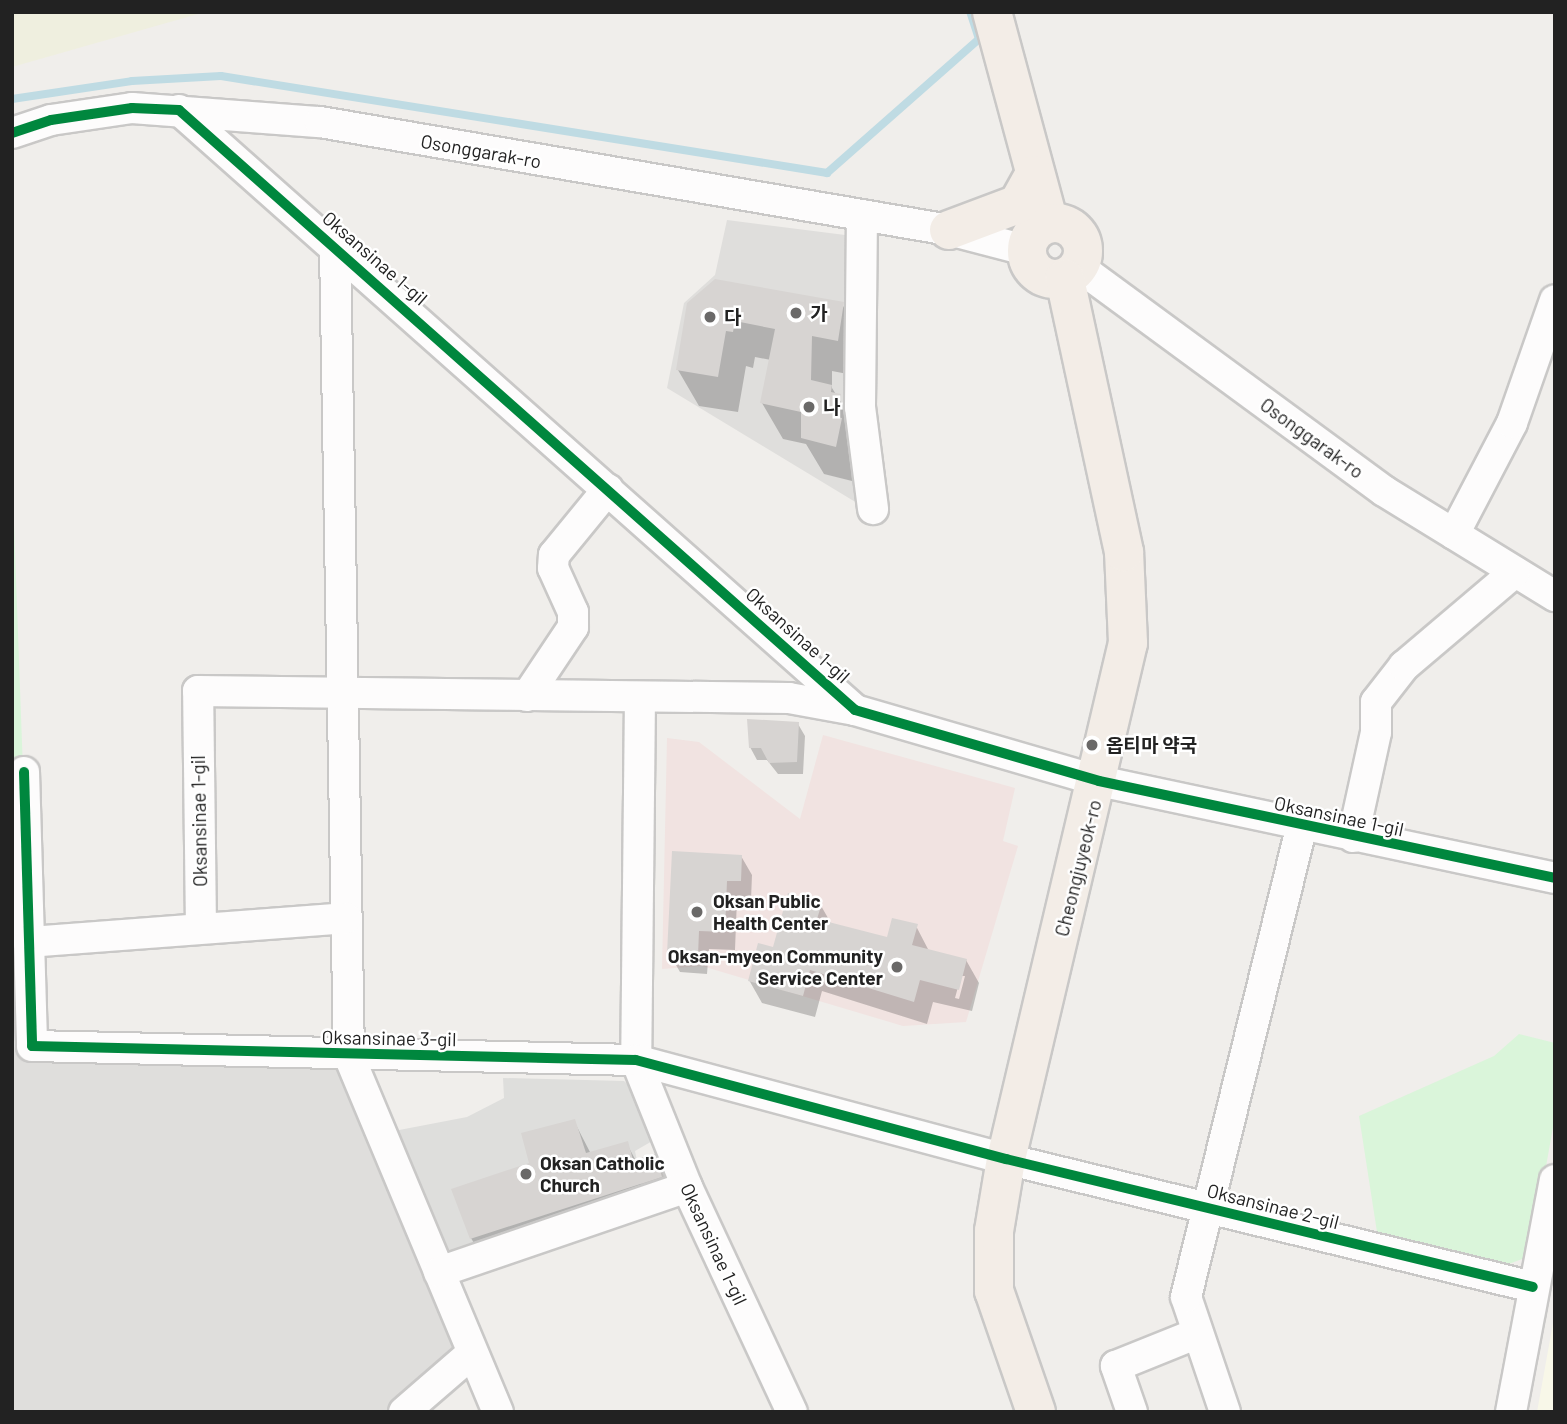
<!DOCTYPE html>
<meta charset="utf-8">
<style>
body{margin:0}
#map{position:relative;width:1567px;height:1424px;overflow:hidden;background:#f0eeeb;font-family:Barlow,"Noto Sans KR",sans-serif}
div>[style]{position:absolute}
.residential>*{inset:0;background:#dfdedc}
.commercial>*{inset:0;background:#f1e3e1}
.education>*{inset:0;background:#f8f7e8}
.religious>*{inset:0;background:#dededc}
.farmland>*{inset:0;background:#efefdf}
.park>*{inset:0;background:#daf5da}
.parking>*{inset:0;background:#e0dfde}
.shadow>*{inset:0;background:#0003}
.stream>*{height:8px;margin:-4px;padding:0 4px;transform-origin:4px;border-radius:4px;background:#bfdbe3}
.building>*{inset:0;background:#d7d4d2}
.roads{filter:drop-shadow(2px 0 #c9c8c7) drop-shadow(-2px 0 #c9c8c7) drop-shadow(0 2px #c9c8c7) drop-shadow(0 -2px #c9c8c7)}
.minor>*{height:30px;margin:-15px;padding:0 15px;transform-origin:15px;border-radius:15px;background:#fdfcfc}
.major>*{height:38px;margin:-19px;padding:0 19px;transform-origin:19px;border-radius:19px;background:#f3ede7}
.major>.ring{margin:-19px;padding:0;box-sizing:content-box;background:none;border:38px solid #f3ede7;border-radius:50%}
.cycleway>*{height:10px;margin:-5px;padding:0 5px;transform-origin:5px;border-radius:5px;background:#00873e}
.dots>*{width:19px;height:19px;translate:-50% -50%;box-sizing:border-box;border:4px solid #fff;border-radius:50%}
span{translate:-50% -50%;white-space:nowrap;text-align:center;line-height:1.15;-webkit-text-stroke:5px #fff;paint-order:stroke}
.street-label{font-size:19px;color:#222}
.poi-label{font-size:19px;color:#222;font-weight:700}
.left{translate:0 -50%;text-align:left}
.right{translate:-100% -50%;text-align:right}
.frame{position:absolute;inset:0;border:14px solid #222;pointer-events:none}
</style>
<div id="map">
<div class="residential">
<i style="clip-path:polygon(727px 220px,853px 236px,862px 506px,667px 388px,684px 303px,715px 275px)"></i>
<i style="clip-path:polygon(32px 1046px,349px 1056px,472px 1353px,401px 1412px,12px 1412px,12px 1047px)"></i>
</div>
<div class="commercial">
<i style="clip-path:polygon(823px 735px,1015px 788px,1003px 841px,1018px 846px,966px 1022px,903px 1026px,702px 966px,662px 969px,667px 738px,699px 742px,800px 819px)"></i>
</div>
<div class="education">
<i style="clip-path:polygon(1555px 1312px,1555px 1412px,1537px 1412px)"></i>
</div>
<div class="religious">
<i style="clip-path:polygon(503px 1078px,624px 1081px,635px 1091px,654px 1140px,635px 1151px,644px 1197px,448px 1260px,394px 1131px,467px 1117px,504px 1098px)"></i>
</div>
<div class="farmland">
<i style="clip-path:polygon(12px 12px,205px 12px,12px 67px)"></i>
</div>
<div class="park">
<i style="clip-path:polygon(12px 469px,28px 907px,12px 909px)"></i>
<i style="clip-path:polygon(1519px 1034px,1555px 1043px,1555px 1116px,1530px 1256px,1501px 1267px,1377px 1232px,1359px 1116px,1494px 1056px)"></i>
</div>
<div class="parking">
<i style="clip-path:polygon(28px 907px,32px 1046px,12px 1047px,12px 909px)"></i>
</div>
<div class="shadow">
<i style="clip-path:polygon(689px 304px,842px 304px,863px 340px,858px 376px,832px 371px,832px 388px,860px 432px,856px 482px,824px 474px,806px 444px,783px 439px,762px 403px,771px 360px,755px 357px,753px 368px,746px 366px,738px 412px,699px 406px,678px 370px)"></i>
<i style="clip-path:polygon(798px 724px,805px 736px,803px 774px,778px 774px,767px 760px,757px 760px,750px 747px)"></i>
<i style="clip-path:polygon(741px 856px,752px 875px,751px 900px,737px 899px,735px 950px,709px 949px,707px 974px,680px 972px,669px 953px)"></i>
<i style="clip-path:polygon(evenodd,820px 904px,832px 925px,888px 939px,916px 926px,929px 951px,966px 960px,979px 983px,972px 1011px,933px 1002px,927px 1024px,822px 991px,815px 1017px,762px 1003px,749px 980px,820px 904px,961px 976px,965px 976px,959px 999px,955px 998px,961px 976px)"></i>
<i style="clip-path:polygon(574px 1121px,591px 1154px,627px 1144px,636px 1161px,654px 1156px,668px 1180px,485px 1262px,471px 1238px)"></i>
</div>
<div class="stream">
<i style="left:12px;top:99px;width:121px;rotate:-8.5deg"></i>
<i style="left:132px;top:81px;width:89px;rotate:-3.2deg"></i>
<i style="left:221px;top:76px;width:614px;rotate:9.09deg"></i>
<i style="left:827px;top:173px;width:203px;rotate:-41.4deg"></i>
<i style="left:979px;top:39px;width:28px;rotate:-108deg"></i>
</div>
<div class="building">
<i style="clip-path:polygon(715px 279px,844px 302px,838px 341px,812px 336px,811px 380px,832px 385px,831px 392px,841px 394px,835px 417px,842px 418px,836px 447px,801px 438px,801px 412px,760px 403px,775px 329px,735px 321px,733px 332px,726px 331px,718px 377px,676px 370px,687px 303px)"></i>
<i style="clip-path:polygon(747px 719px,799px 722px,797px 762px,769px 763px,761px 748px,749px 748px)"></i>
<i style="clip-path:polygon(672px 851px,742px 855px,741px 881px,727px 881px,725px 932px,699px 931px,698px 956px,667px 954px)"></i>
<i style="clip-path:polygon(788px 893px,822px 903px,817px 919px,887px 937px,892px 918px,918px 924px,912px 945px,967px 959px,959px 990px,920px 980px,914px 1002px,810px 970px,803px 996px,748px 981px,758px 943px,773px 947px)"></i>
<i style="clip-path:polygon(575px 1119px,586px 1153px,628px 1141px,633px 1160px,655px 1154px,662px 1177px,470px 1239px,451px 1189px,529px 1163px,521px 1133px)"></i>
</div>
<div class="roads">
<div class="minor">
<i style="left:179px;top:110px;width:904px;rotate:41.59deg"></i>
<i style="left:855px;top:710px;width:254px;rotate:16.2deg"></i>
<i style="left:1099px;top:781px;width:466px;rotate:12deg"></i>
<i style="left:12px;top:133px;width:41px;rotate:-18.4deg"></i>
<i style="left:51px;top:120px;width:82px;rotate:-8.4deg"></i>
<i style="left:132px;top:108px;width:189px;rotate:4.3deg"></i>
<i style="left:320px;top:122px;width:638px;rotate:9.74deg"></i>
<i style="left:949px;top:230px;width:80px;rotate:14.6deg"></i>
<i style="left:862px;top:215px;width:192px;rotate:90.6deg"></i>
<i style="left:860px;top:407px;width:103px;rotate:82.7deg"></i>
<i style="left:335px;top:247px;width:809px;rotate:89.01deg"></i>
<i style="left:349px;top:1056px;width:386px;rotate:67.3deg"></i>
<i style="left:1079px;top:267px;width:378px;rotate:36.3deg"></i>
<i style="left:1384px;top:491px;width:201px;rotate:31.6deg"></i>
<i style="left:1454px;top:534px;width:125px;rotate:-62.4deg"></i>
<i style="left:1512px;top:423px;width:130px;rotate:-70.7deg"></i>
<i style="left:527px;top:696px;width:83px;rotate:-56.3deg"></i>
<i style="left:573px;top:627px;width:15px;rotate:-90deg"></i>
<i style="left:573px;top:612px;width:48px;rotate:-114.4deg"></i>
<i style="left:553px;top:568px;width:13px;rotate:-86deg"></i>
<i style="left:554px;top:555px;width:85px;rotate:-50.7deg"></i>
<i style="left:640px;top:697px;width:363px;rotate:90.6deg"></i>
<i style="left:636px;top:1060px;width:137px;rotate:68.1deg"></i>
<i style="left:687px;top:1187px;width:248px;rotate:65deg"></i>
<i style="left:24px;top:772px;width:274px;rotate:88.3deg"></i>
<i style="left:32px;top:1046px;width:604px;rotate:1.33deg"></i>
<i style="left:636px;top:1060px;width:383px;rotate:15deg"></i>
<i style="left:1006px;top:1159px;width:542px;rotate:13.65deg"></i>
<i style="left:1353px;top:837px;width:107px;rotate:-77.6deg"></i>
<i style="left:1376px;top:732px;width:30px;rotate:-90deg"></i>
<i style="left:1376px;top:702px;width:46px;rotate:-52.1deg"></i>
<i style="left:1404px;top:666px;width:145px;rotate:-40.3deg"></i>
<i style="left:201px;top:928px;width:237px;rotate:-90.7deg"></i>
<i style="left:198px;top:691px;width:591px;rotate:0.68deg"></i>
<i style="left:789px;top:698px;width:67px;rotate:10.3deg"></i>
<i style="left:29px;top:942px;width:318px;rotate:-4.3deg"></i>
<i style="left:439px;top:1272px;width:262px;rotate:-18.9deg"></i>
<i style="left:404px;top:1412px;width:90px;rotate:-40.9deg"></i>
<i style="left:1132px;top:1412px;width:49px;rotate:-109.2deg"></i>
<i style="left:1116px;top:1366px;width:88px;rotate:-21.9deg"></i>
<i style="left:1225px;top:1412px;width:121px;rotate:-108.7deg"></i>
<i style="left:1186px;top:1297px;width:485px;rotate:-76.2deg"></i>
<i style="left:1511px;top:1412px;width:236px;rotate:-79.3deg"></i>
</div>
<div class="major">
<i style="left:992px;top:12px;width:219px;rotate:74.9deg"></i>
<i class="ring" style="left:1027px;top:223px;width:18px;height:18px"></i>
<i style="left:949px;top:230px;width:74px;rotate:-20.6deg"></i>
<i style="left:1018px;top:204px;width:33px;rotate:-61deg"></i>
<i style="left:1036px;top:1412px;width:128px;rotate:-109.1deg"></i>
<i style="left:994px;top:1291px;width:60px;rotate:-90deg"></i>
<i style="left:994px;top:1231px;width:73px;rotate:-80.5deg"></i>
<i style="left:1006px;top:1159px;width:530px;rotate:-76.7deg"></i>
<i style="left:1128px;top:643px;width:91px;rotate:-92.5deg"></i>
<i style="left:1124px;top:552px;width:280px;rotate:-102.2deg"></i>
</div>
</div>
<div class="cycleway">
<i style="left:12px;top:133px;width:41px;rotate:-18.4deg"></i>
<i style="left:51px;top:120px;width:82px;rotate:-8.4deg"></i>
<i style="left:132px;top:108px;width:47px;rotate:2.4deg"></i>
<i style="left:179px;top:110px;width:904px;rotate:41.59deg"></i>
<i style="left:855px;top:710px;width:254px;rotate:16.2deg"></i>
<i style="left:1099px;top:781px;width:466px;rotate:12deg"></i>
<i style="left:24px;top:772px;width:274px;rotate:88.3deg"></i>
<i style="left:32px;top:1046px;width:604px;rotate:1.33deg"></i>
<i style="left:636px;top:1060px;width:383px;rotate:15deg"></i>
<i style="left:1006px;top:1159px;width:542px;rotate:13.65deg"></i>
</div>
<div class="dots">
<i style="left:796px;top:313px;background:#6a6968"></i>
<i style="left:710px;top:317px;background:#6a6968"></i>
<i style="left:809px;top:407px;background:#6a6968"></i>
<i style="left:1092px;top:745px;background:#6a6968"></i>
<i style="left:697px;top:912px;background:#6a6968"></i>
<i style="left:897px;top:967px;background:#6a6968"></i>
<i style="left:526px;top:1174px;background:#6a6968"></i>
</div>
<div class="street-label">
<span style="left:481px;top:151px;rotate:10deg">Osonggarak-ro</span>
<span style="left:375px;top:258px;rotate:41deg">Oksansinae 1-gil</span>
<span style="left:1312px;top:438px;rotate:36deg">Osonggarak-ro</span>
<span style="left:798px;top:635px;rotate:42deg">Oksansinae 1-gil</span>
<span style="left:1339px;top:816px;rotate:12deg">Oksansinae 1-gil</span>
<span style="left:199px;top:821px;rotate:-91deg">Oksansinae 1-gil</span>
<span style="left:1078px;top:868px;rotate:-76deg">Cheongjuyeok-ro</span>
<span style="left:389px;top:1038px;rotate:1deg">Oksansinae 3-gil</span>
<span style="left:1273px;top:1206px;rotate:14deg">Oksansinae 2-gil</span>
<span style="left:714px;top:1244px;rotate:65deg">Oksansinae 1-gil</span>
</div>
<div class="poi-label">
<span class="left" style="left:810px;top:313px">가</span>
<span class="left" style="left:724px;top:317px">다</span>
<span class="left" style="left:823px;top:407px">나</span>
<span class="left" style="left:1106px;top:745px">옵티마 약국</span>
<span class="left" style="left:713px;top:912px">Oksan Public<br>Health Center</span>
<span class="right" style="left:883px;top:967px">Oksan-myeon Community<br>Service Center</span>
<span class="left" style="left:540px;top:1174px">Oksan Catholic<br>Church</span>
</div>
<div class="frame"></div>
</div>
